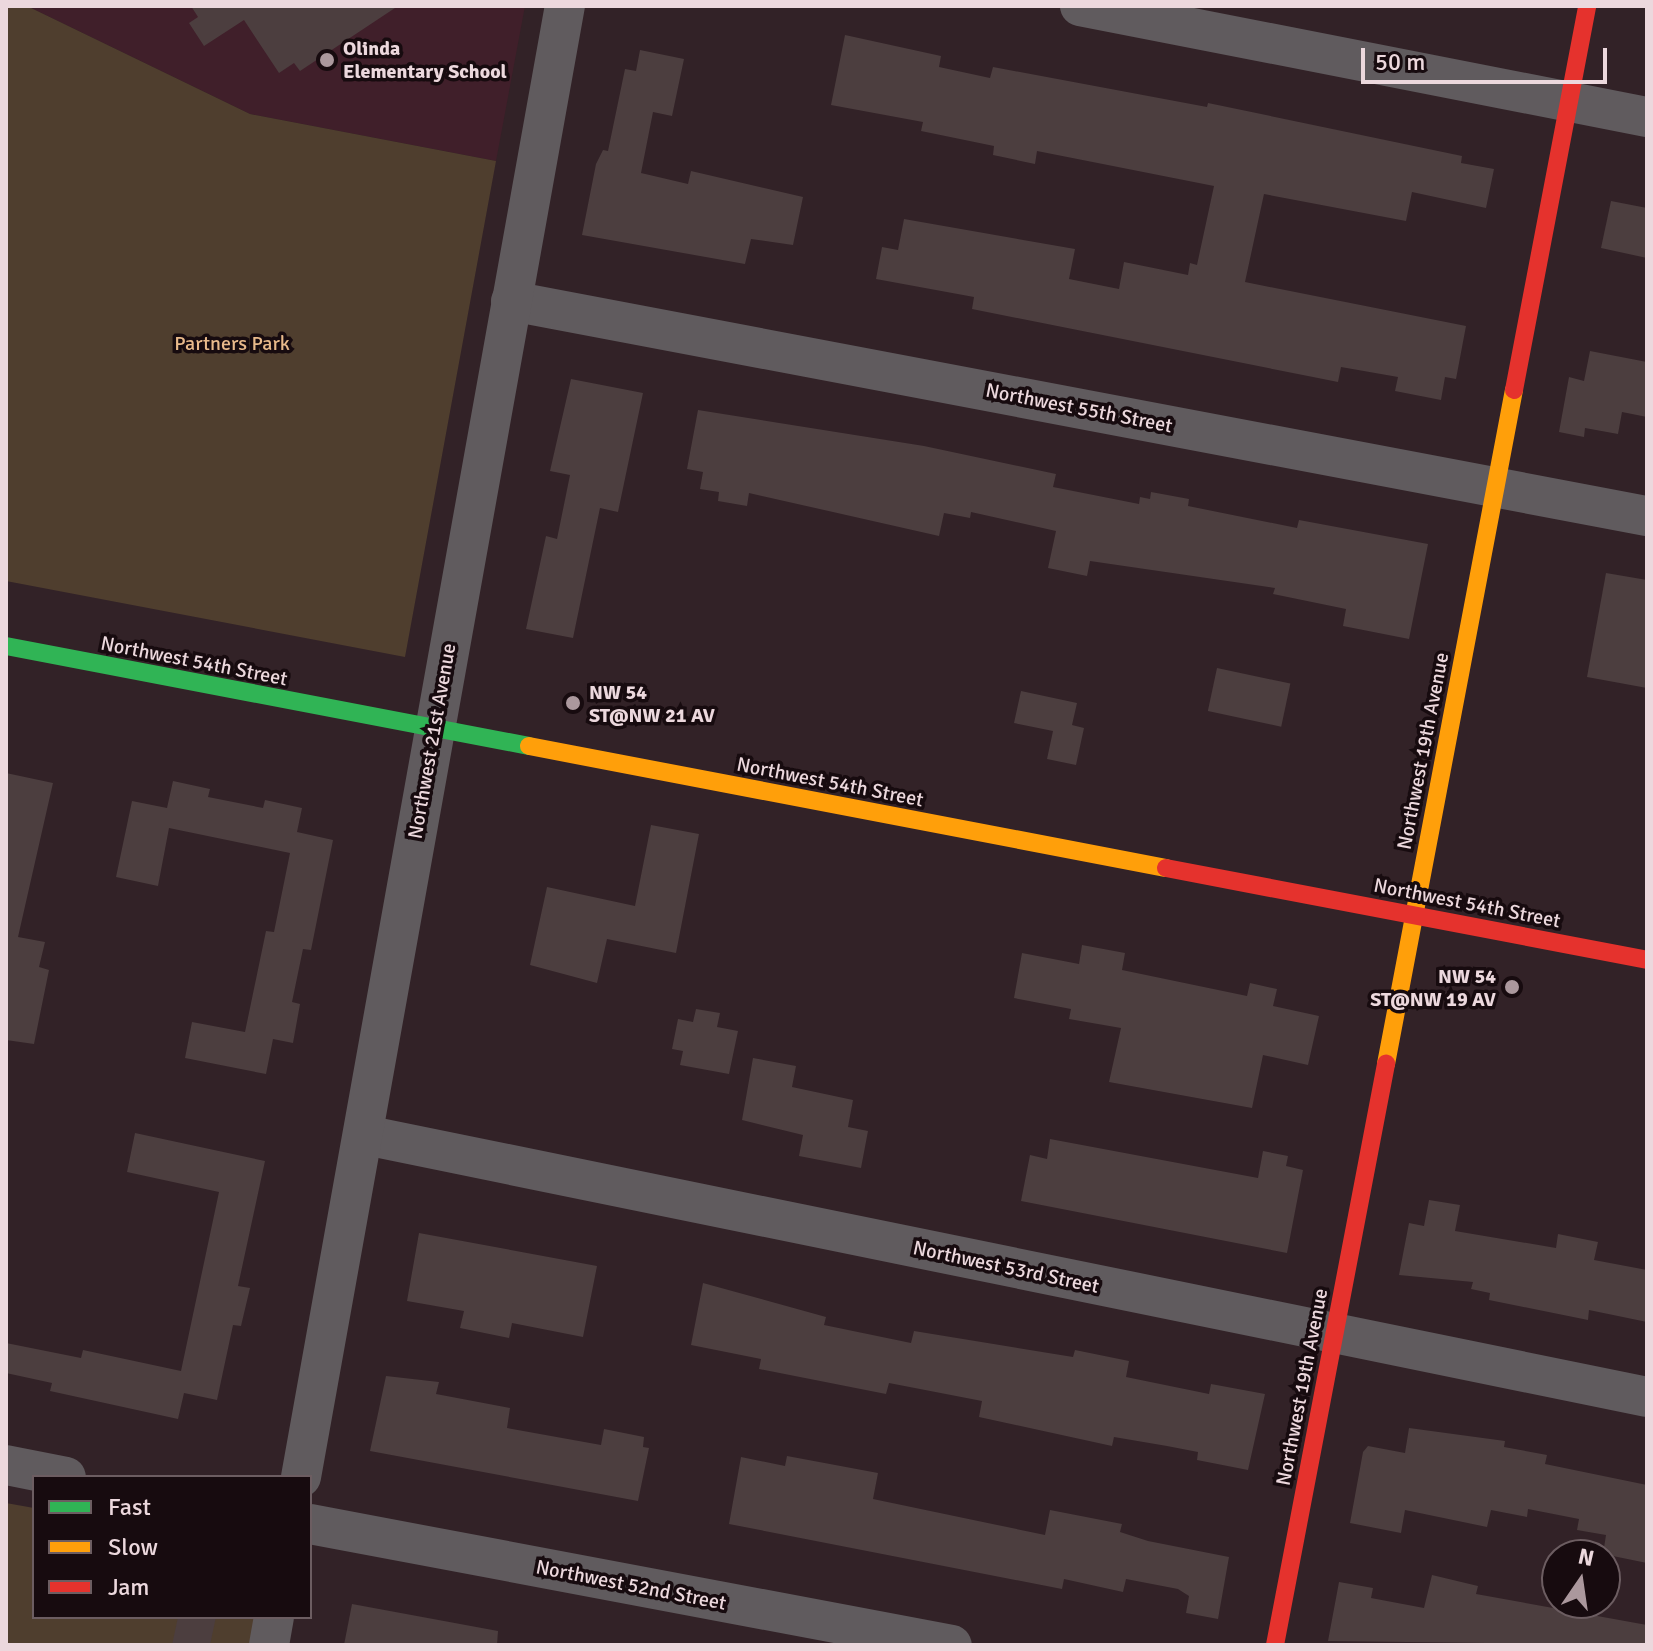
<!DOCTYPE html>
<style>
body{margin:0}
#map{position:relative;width:1653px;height:1651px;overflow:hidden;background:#322227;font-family:Signika,sans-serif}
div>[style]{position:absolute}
.built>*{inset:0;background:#401f2a}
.green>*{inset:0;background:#4f3e2e}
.building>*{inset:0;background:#4c3e3f;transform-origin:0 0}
.street>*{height:40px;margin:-20px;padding:0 20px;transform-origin:20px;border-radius:20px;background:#605b5e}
.fast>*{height:18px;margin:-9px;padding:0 9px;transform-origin:9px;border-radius:9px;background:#30b455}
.slow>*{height:18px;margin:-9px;padding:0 9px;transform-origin:9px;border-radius:9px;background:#ff9f0a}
.jam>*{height:18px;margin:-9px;padding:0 9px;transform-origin:9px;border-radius:9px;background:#e5322d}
.dots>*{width:22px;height:22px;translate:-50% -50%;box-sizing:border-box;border:4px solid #170b0f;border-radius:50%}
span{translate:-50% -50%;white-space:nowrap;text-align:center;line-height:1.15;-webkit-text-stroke:7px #170b0f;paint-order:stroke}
.poi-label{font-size:20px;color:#ecd8dd;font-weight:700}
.left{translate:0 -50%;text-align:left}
.right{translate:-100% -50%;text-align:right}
.park-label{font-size:20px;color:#e9ba8b}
.street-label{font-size:20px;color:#ecd8dd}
.frame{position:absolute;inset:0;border:8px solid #ecd8dd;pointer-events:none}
.legend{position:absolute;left:32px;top:1475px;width:280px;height:144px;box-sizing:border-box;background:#170b0f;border:2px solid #6c5d61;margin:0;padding:10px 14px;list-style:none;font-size:24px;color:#ecd8dd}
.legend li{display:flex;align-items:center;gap:16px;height:40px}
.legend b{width:40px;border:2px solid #6c5d61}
.north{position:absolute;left:1541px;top:1539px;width:80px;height:80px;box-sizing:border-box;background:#170b0f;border:2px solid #6c5d61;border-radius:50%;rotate:13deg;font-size:22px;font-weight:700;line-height:32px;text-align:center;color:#ecd8dd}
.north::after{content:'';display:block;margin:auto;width:28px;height:36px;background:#ab989d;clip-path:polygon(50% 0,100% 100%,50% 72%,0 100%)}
.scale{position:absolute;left:1361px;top:48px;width:246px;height:36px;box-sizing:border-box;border:4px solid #ecd8dd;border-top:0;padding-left:10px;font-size:24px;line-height:28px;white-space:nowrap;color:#ecd8dd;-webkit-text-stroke:6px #170b0f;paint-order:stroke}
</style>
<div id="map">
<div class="built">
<i style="clip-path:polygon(27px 6px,525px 6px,496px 161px,250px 114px)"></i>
</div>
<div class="green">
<i style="clip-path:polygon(6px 6px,27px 6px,250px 114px,496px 161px,405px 657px,6px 581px)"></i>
<i style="clip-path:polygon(6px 1503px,34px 1508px,34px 1617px,256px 1617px,251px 1645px,6px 1645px)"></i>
</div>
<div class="building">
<i style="clip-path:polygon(191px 6px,398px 6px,300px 71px,294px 63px,279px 73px,244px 20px,204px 46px,189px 23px,198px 17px)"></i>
<i style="clip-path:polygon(845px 35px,941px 56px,939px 67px,990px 78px,993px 67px,1207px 107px,1208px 103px,1462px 156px,1461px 163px,1494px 169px,1486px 208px,1412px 192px,1406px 221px,1264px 194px,1245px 282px,1466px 326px,1456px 379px,1445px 377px,1441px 400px,1395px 391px,1398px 377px,1341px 367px,1338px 382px,1313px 377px,972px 309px,974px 297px,876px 279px,882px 247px,898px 250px,904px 219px,1075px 249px,1069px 279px,1119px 289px,1124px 262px,1188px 275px,1190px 263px,1197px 265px,1214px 186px,1037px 151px,1035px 164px,993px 155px,994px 146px,921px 131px,923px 122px,831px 105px)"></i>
<i style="clip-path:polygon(640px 50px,684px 59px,672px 116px,653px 112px,641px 173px,688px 184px,691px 171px,803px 197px,793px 245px,751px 239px,745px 264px,582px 235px,596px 164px,603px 150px,608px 151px,625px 69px,636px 71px)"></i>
<i style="clip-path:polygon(1611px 201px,1647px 208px,1647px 258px,1601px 248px)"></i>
<i style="clip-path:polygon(1590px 351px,1647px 362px,1647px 417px,1622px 412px,1618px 434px,1585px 428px,1584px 437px,1559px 432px,1569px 377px,1584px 381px)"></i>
<i style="clip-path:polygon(571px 379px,643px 393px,618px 512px,600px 508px,573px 638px,526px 629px,546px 536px,557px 539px,570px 475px,550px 471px)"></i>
<i style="clip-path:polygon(698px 410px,924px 446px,1056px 474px,1053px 487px,1139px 504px,1140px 497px,1150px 499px,1151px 492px,1189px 499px,1188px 506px,1297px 528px,1299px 520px,1428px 544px,1409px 639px,1343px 626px,1346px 609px,1273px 594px,1275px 588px,1090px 561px,1087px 576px,1048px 568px,1056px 531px,971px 512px,970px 518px,944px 513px,939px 536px,749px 493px,747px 506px,718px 501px,719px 492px,700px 489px,703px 472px,687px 469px)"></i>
<i style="clip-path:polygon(1606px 573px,1647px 580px,1647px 688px,1587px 677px)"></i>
<i style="left:1217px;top:668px;width:75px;height:44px;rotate:12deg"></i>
<i style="clip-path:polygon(1021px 691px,1077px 703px,1072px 725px,1084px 728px,1076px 765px,1047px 759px,1053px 731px,1014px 723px)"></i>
<i style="clip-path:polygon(6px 773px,53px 783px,18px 937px,45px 942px,39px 967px,49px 970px,34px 1044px,6px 1040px)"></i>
<i style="clip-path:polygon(173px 781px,210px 789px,208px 797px,263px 808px,265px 800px,302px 808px,297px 832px,333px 840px,311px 950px,303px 949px,292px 1002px,300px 1004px,293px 1043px,273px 1039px,266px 1074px,185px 1058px,192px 1022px,245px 1032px,266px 931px,274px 932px,290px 853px,169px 828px,158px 886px,116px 877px,132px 801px,167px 808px)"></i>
<i style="clip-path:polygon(651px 825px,699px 834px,676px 953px,607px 939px,597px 983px,530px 965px,547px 887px,635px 906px)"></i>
<i style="clip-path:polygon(1082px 945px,1125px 953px,1122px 970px,1247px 996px,1250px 983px,1277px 989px,1273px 1006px,1319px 1016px,1308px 1065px,1263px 1055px,1252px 1108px,1109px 1082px,1121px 1028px,1069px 1019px,1071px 1009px,1014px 998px,1022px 953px,1079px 964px)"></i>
<i style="clip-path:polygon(696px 1009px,720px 1013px,717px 1027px,738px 1031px,729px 1074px,680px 1065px,683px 1051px,672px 1049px,678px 1019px,693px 1022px)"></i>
<i style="clip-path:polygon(753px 1058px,796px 1066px,792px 1087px,853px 1100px,848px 1127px,868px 1131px,861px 1168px,799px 1156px,803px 1135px,742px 1120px)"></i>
<i style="clip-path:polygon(135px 1133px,265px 1161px,238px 1286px,250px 1288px,241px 1326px,233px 1325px,217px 1400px,184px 1393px,178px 1419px,50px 1391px,52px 1383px,6px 1373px,6px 1343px,81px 1358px,83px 1350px,181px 1371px,219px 1192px,127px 1172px)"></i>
<i style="clip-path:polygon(1050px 1139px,1258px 1178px,1263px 1151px,1288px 1156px,1286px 1166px,1303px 1170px,1287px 1253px,1021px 1201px,1030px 1155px,1047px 1159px)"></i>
<i style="clip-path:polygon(1429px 1200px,1460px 1205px,1455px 1231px,1556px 1248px,1558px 1234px,1598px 1242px,1594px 1260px,1647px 1270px,1647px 1322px,1589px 1310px,1588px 1320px,1489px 1300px,1490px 1293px,1471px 1289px,1473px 1282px,1399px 1275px,1409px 1223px,1424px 1226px)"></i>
<i style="clip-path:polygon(419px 1233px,597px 1266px,583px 1337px,512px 1323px,509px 1338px,460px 1328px,464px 1311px,407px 1301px)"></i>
<i style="clip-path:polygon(703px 1283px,826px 1317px,824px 1325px,911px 1343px,914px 1331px,1073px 1357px,1075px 1350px,1129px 1361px,1126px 1377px,1209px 1394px,1211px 1384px,1265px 1394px,1248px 1470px,1197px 1460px,1198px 1452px,1167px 1446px,1114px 1437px,1112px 1446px,979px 1417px,982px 1401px,889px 1383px,886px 1394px,759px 1369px,761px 1359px,691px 1345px)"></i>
<i style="clip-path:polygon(386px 1376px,439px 1382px,436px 1394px,510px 1408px,507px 1428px,601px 1445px,604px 1429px,644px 1437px,643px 1447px,649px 1448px,638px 1501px,370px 1451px)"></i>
<i style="clip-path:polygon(1409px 1428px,1505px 1441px,1504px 1447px,1547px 1455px,1545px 1464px,1647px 1485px,1647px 1563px,1603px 1554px,1606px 1535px,1577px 1530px,1579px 1519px,1528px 1509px,1527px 1517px,1491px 1510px,1487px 1527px,1405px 1510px,1401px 1533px,1350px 1523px,1363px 1452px,1368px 1446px,1405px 1453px)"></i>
<i style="clip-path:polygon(787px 1456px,878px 1473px,873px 1499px,1045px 1535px,1050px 1510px,1122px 1524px,1120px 1532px,1148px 1541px,1229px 1557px,1218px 1619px,1186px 1613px,1189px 1596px,1178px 1589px,1126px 1579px,1123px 1592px,1064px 1579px,1062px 1589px,729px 1524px,741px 1457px,785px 1466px)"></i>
<i style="clip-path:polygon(1432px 1575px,1478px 1586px,1476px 1594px,1647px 1625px,1647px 1645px,1328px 1641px,1339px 1582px,1373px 1588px,1371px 1598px,1424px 1608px)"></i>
<i style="clip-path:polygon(352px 1604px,498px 1631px,497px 1645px,344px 1645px)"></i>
<i style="clip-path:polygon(178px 1617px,216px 1617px,210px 1645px,172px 1645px)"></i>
</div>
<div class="street">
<i style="left:1080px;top:6px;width:578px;rotate:11.08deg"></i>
<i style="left:511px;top:301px;width:1156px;rotate:10.72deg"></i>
<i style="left:365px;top:1135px;width:1308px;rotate:11.55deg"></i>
<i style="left:6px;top:1465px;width:61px;rotate:11.3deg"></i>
<i style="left:301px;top:1477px;width:1495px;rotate:-79.83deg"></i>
<i style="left:310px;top:1524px;width:653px;rotate:10.67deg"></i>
<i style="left:269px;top:1645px;width:28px;rotate:-80deg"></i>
</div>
<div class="fast">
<i style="left:6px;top:646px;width:532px;rotate:10.82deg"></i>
</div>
<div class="slow">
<i style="left:529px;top:746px;width:649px;rotate:10.84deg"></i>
<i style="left:1386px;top:1064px;width:686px;rotate:-79.25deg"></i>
</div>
<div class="jam">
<i style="left:1514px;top:390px;width:391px;rotate:-79.2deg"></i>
<i style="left:1166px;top:868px;width:490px;rotate:10.8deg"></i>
<i style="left:1275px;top:1645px;width:592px;rotate:-79.18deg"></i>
</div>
<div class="dots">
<i style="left:327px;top:60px;background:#ab989d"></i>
<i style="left:573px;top:703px;background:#ab989d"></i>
<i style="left:1512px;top:987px;background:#ab989d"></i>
</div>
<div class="poi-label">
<span class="left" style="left:343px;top:60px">Olinda<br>Elementary School</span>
<span class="left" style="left:589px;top:704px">NW 54<br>ST@NW 21 AV</span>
<span class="right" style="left:1496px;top:988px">NW 54<br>ST@NW 19 AV</span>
</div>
<div class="park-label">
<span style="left:232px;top:343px">Partners Park</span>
</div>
<div class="street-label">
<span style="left:1079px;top:408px;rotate:11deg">Northwest 55th Street</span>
<span style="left:194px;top:661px;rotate:11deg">Northwest 54th Street</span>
<span style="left:432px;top:741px;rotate:-80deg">Northwest 21st Avenue</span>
<span style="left:1423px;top:751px;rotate:-79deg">Northwest 19th Avenue</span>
<span style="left:830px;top:782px;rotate:11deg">Northwest 54th Street</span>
<span style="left:1467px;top:903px;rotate:11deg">Northwest 54th Street</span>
<span style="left:1006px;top:1267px;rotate:12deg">Northwest 53rd Street</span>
<span style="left:1302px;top:1387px;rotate:-79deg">Northwest 19th Avenue</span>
<span style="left:631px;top:1585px;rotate:11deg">Northwest 52nd Street</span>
</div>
<div class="frame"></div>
<ul class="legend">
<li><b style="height:10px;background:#30b455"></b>Fast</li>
<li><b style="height:10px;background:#ff9f0a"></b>Slow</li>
<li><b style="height:10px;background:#e5322d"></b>Jam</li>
</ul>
<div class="north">N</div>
<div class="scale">50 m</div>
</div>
